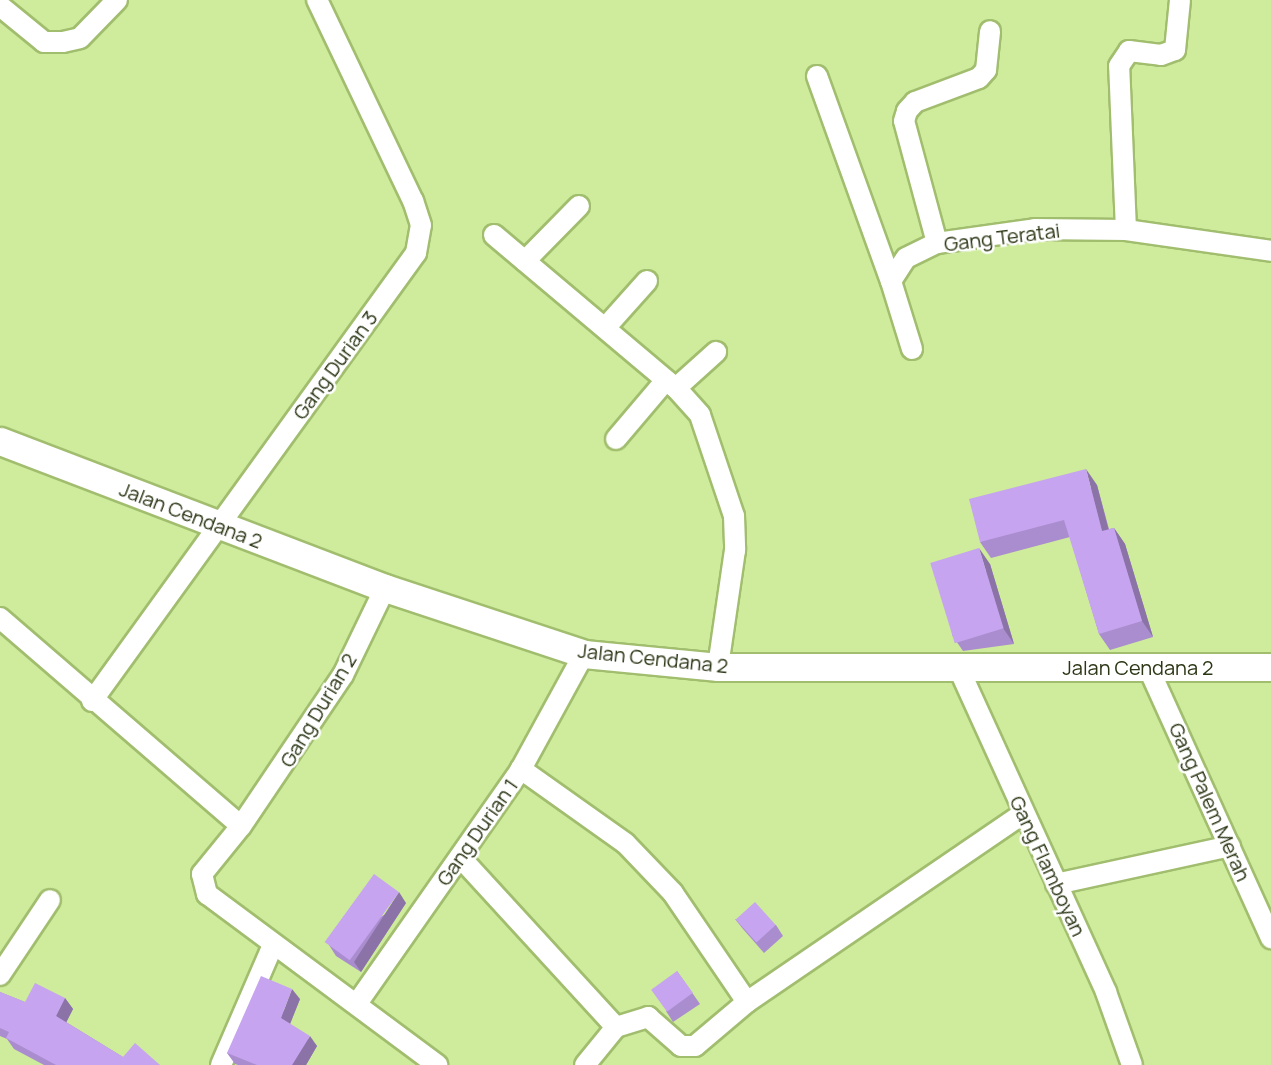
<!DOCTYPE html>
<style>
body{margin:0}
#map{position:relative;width:1271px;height:1065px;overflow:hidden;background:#ceec9b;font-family:Manrope,sans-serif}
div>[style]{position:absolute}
.roads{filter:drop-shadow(2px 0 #a1bd6e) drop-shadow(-2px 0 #a1bd6e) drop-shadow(0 2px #a1bd6e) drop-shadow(0 -2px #a1bd6e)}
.street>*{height:20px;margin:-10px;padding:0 10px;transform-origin:10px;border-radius:10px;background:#fff}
.secondary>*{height:27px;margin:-13.5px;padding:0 13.5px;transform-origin:13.5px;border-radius:13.5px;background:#fff}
.wall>*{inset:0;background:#aa8dce}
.shaded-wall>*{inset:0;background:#8b73a7}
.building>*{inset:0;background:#c6a4ef;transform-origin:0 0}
span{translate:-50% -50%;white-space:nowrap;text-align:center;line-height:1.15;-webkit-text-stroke:5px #fff;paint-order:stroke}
.street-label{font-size:20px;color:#2b3615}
</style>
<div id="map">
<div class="roads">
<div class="street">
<i style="left:0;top:6px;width:57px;rotate:39.3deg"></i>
<i style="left:44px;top:42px;width:19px"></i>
<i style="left:63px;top:42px;width:17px;rotate:-13deg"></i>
<i style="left:80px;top:38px;width:53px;rotate:-45.8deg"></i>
<i style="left:817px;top:76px;width:218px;rotate:70.2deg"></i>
<i style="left:1126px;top:230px;width:164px;rotate:-92.4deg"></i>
<i style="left:1119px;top:66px;width:18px;rotate:-56deg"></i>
<i style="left:1129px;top:51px;width:32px;rotate:7deg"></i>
<i style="left:1161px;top:55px;width:15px;rotate:-20deg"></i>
<i style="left:1175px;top:50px;width:50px;rotate:-84.3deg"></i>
<i style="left:494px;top:235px;width:238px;rotate:40.1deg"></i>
<i style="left:676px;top:388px;width:36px;rotate:48deg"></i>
<i style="left:700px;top:415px;width:107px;rotate:71.4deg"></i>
<i style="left:734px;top:516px;width:34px;rotate:88deg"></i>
<i style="left:735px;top:550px;width:118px;rotate:98.3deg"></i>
<i style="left:937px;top:243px;width:126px;rotate:-105.1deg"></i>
<i style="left:904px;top:121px;width:10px;rotate:-73deg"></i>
<i style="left:907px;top:111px;width:12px;rotate:-48deg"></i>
<i style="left:915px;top:102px;width:68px;rotate:-20.6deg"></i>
<i style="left:979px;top:78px;width:11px;rotate:-49deg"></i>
<i style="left:986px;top:70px;width:39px;rotate:-84deg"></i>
<i style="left:525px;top:261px;width:77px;rotate:-45.5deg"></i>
<i style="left:605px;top:328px;width:63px;rotate:-48.2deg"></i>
<i style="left:912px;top:349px;width:71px;rotate:-107.2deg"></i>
<i style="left:891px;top:281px;width:27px;rotate:-57deg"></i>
<i style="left:906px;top:258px;width:34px;rotate:-26deg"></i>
<i style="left:937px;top:243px;width:99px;rotate:-8.1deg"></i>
<i style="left:1035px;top:229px;width:91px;rotate:0.6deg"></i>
<i style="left:1126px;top:230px;width:147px;rotate:8.2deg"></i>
<i style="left:676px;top:388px;width:54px;rotate:-42deg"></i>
<i style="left:616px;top:439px;width:77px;rotate:-49.7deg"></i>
<i style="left:0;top:618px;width:318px;rotate:40.8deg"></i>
<i style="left:241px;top:826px;width:62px;rotate:129.1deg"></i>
<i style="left:202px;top:874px;width:21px;rotate:76deg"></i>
<i style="left:207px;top:894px;width:287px;rotate:36.6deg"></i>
<i style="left:1148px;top:667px;width:298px;rotate:65.6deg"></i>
<i style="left:959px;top:669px;width:355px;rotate:65.5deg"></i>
<i style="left:1106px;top:992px;width:77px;rotate:70.4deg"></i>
<i style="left:92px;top:701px;width:553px;rotate:-54.13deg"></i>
<i style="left:416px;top:253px;width:28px;rotate:-80deg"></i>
<i style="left:421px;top:225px;width:25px;rotate:-108deg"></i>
<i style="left:413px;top:201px;width:223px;rotate:-115.5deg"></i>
<i style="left:241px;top:826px;width:182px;rotate:-56deg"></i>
<i style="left:343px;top:675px;width:97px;rotate:-64.2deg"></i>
<i style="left:460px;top:857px;width:231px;rotate:47.5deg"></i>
<i style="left:616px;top:1027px;width:34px;rotate:-17deg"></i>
<i style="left:648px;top:1017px;width:44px;rotate:41.3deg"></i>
<i style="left:681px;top:1046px;width:14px"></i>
<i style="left:695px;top:1046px;width:68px;rotate:-40.2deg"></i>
<i style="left:747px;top:1002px;width:132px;rotate:-124.2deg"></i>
<i style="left:673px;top:893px;width:69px;rotate:-133.8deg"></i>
<i style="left:625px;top:843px;width:128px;rotate:-144.6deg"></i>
<i style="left:1056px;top:884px;width:178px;rotate:-12.3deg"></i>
<i style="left:0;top:975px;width:90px;rotate:-56.3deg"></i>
<i style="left:358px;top:1002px;width:284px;rotate:-55deg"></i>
<i style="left:521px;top:769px;width:131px;rotate:-61.3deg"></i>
<i style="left:747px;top:1002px;width:335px;rotate:-34.3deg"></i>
<i style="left:221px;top:1065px;width:129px;rotate:-66.6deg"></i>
<i style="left:585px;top:1065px;width:49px;rotate:-50.8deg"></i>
</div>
<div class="secondary">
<i style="left:0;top:441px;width:412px;rotate:20.9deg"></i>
<i style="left:385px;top:588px;width:210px;rotate:18.3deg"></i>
<i style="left:584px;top:654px;width:135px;rotate:5.5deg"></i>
<i style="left:718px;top:667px;width:553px"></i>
</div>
</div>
<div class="wall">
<i style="clip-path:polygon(1097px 485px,1109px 529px,1114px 528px,1125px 544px,1153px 637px,1110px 650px,1099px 634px,1070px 537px,991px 558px,980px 542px)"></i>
<i style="clip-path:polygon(990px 564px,1014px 644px,963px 651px,952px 635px)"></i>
<i style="clip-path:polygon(406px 903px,361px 972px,336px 956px,329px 945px)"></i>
<i style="clip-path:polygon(735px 919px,776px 925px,783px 936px,764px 953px,743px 929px)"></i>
<i style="clip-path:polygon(677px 971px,700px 1004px,673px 1022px,666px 1011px)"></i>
<i style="clip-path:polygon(0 992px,25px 1002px,65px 998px,73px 1009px,66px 1022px,123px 1057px,160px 1065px,44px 1065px,14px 1049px,7px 1039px,0 1036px)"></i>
<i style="clip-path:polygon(300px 999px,290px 1024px,317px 1046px,306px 1065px,238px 1065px,235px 1064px,227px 1053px)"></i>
</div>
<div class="shaded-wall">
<i style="clip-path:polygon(1086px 469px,1097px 485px,1113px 547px,1102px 531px)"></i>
<i style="clip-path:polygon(1114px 528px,1125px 544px,1153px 637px,1142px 621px)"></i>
<i style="clip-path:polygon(979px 548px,990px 564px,1014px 644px,1003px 628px)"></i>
<i style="clip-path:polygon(399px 892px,406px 903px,361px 972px,354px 962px)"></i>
<i style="clip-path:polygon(292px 989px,300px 999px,288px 1029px,281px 1018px)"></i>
<i style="clip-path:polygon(65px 998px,73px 1009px,64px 1027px,56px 1016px)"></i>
<i style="clip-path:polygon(310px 1036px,317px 1046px,306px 1065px,292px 1065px)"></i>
</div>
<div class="building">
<i style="clip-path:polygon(1086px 469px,1102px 531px,1114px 528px,1142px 621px,1099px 634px,1064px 520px,980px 542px,969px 499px)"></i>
<i style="left:979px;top:548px;width:84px;height:51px;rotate:73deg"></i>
<i style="left:374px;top:874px;width:31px;height:84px;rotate:36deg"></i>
<i style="left:755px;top:902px;width:31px;height:26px;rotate:48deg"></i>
<i style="left:677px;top:971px;width:27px;height:32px;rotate:54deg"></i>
<i style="clip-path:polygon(261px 976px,292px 989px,281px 1018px,310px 1036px,292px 1065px,257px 1065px,227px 1053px)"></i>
<i style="clip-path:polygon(35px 983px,65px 998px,56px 1016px,123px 1057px,135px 1043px,160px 1065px,56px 1065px,6px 1038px,9px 1032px,0 1028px,0 992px,25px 1002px)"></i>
</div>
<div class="street-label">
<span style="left:1002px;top:237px;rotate:-7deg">Gang Teratai</span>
<span style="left:335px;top:365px;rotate:-54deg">Gang Durian 3</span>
<span style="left:191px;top:515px;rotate:21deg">Jalan Cendana 2</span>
<span style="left:653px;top:658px;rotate:6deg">Jalan Cendana 2</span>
<span style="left:1138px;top:667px">Jalan Cendana 2</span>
<span style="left:318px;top:710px;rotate:-59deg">Gang Durian 2</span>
<span style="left:1210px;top:802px;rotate:66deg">Gang Palem Merah</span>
<span style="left:477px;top:832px;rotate:-55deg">Gang Durian 1</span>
<span style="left:1048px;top:866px;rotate:65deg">Gang Flamboyan</span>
</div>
</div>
